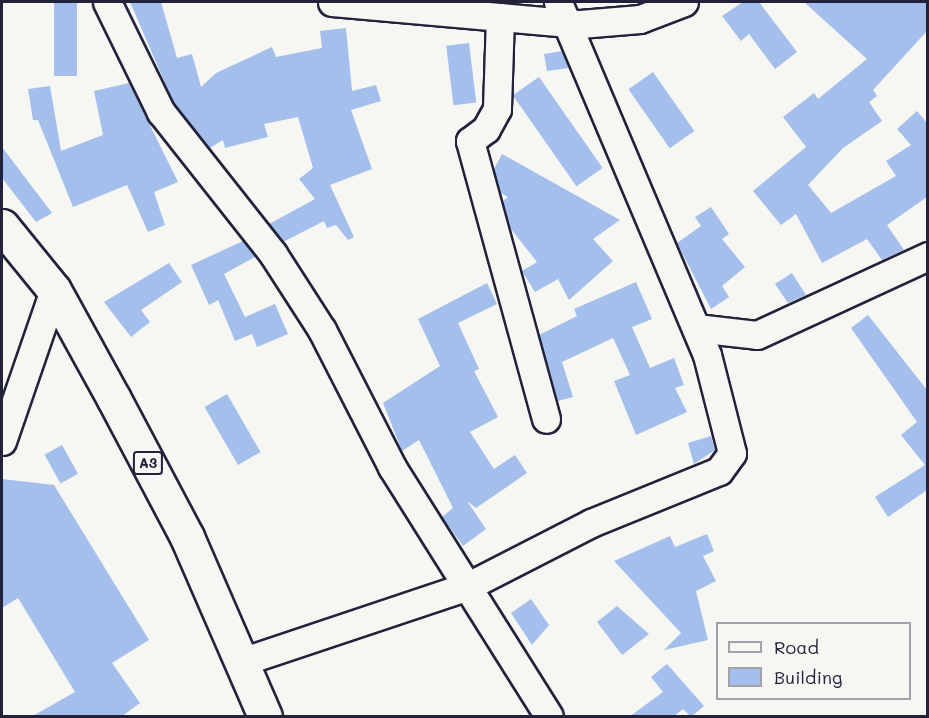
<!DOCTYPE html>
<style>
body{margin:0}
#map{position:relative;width:929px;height:718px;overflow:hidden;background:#f6f6f2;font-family:Mali,sans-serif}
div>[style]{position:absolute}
.building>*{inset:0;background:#a4bfec;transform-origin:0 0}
.roads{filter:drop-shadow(2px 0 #22223b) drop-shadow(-2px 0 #22223b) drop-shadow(0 2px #22223b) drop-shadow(0 -2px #22223b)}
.street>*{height:27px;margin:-13.5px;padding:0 13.5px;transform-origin:13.5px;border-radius:13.5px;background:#f6f6f2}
.highway>*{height:33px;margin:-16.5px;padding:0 16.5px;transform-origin:16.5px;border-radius:16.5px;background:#f6f6f2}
span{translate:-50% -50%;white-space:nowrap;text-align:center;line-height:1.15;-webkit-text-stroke:4.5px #f6f6f2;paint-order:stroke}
.shield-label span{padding:2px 4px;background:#f6f6f2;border:2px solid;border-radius:4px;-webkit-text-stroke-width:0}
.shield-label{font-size:14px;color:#22223b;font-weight:700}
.frame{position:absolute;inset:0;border:3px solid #22223b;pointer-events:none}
.legend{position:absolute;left:716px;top:622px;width:195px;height:78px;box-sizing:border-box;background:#f6f6f2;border:2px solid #a1a1a9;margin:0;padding:8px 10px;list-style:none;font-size:18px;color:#22223b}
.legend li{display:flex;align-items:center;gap:12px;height:30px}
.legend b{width:30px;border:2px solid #a1a1a9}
</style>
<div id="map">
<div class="building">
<i style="left:54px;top:2px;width:23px;height:74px"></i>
<i style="clip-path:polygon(130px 2px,161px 2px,177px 58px,192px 54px,201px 87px,216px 73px,272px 47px,276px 57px,322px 48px,320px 31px,346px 28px,352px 91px,376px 85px,381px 101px,351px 110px,372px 169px,330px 185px,354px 237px,348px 240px,336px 225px,327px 228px,324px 221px,283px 242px,269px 224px,315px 199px,299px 179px,313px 168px,298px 117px,264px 124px,268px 137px,225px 148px,223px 140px,210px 148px,174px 104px)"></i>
<i style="clip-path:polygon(743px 2px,759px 2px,797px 52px,775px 69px,749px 34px,741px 41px,722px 16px)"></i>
<i style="clip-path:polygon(804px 2px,927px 2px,927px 31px,873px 90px,877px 96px,869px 102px,882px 121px,843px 148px,808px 185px,831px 213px,896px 176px,886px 161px,911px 145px,897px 129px,917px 111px,927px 123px,927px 197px,887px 225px,904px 250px,882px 260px,867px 239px,822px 263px,796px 214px,781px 225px,753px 191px,806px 147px,783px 117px,814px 93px,818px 99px,867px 59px)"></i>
<i style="left:469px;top:43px;width:60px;height:23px;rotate:83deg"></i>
<i style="clip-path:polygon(562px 51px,569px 68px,547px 71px,544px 54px)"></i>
<i style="left:653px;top:72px;width:72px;height:30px;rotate:55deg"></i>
<i style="left:539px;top:77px;width:111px;height:32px;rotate:55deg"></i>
<i style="clip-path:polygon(129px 83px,178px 182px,154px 192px,165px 225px,148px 232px,127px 185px,73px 207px,38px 120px,33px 120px,28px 89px,50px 86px,61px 151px,103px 135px,94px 91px)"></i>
<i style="clip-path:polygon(2px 147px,52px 213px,36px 222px,2px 178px)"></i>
<i style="clip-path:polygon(502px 154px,620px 220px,593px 239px,613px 261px,569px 300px,558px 279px,535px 292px,522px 271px,537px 262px,511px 229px,503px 201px,508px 197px,501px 193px,494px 169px)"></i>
<i style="clip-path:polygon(711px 207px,729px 234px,722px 239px,745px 267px,722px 286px,729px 297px,711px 309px,677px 243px,701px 226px,695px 217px)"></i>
<i style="clip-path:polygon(243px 241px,255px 257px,224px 274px,245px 317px,275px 304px,288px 334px,257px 347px,252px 334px,235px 341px,218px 300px,209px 305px,191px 265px)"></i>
<i style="clip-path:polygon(169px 263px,182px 282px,141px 310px,150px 322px,131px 337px,104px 302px)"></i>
<i style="clip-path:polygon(792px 273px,806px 295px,788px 303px,775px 284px)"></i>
<i style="clip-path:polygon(636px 282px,652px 319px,632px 327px,650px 368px,674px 358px,684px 385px,675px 388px,687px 412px,636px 435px,614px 381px,630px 375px,613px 338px,562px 362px,573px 397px,558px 401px,539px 335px,577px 316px,574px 309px)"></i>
<i style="clip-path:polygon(487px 283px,497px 304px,458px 323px,479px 369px,474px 371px,498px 417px,470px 432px,494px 469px,515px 455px,527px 473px,476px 508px,467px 501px,486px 529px,463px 546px,442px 517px,453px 508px,419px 440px,402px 451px,383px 403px,440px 366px,418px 319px)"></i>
<i style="clip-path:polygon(868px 315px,927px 390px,927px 490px,888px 517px,875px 497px,925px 465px,901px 435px,917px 422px,851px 328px)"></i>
<i style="left:227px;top:394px;width:67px;height:26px;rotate:60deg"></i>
<i style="clip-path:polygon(711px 436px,715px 450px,694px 464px,688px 443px)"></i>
<i style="left:62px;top:445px;width:33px;height:20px;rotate:61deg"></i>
<i style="clip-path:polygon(2px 479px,54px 485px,149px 640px,112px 663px,140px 703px,121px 717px,31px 717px,75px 692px,18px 598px,2px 608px)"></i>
<i style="clip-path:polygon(707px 534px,714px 551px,703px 556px,716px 581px,696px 591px,708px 640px,664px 650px,681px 633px,614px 561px,670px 536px,675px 547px)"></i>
<i style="clip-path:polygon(531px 599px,549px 625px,532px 645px,511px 613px)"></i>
<i style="clip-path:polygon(617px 606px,649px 634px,622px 655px,597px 622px)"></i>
<i style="clip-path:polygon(667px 664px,704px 706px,691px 717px,683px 709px,673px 717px,629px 717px,663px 692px,651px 677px)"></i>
</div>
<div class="roads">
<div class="street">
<i style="left:107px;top:2px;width:123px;rotate:63.9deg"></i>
<i style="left:161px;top:112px;width:181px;rotate:51.7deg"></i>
<i style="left:273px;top:254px;width:90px;rotate:57.2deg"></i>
<i style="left:322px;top:330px;width:154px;rotate:62.9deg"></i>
<i style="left:392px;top:467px;width:294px;rotate:57.8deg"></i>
<i style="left:332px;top:2px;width:249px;rotate:5.1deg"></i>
<i style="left:580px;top:24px;width:60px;rotate:-4.8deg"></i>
<i style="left:640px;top:19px;width:47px;rotate:-21.1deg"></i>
<i style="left:500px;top:17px;width:92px;rotate:91.9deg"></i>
<i style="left:497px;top:109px;width:23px;rotate:119deg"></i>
<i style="left:486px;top:129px;width:20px;rotate:143deg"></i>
<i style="left:470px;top:141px;width:288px;rotate:74.7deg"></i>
<i style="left:696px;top:328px;width:61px;rotate:6.5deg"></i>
<i style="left:757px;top:335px;width:188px;rotate:-24.8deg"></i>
<i style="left:2px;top:441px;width:160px;rotate:-71deg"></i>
<i style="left:241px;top:662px;width:239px;rotate:-18.5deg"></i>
<i style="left:468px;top:586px;width:138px;rotate:-27.1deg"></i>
<i style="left:591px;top:523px;width:138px;rotate:-22.1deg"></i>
<i style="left:719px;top:471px;width:22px;rotate:-54deg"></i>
<i style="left:732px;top:453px;width:101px;rotate:-104.3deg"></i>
<i style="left:707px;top:355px;width:383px;rotate:-112.9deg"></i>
</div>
<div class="highway">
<i style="left:2px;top:226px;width:82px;rotate:50.9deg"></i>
<i style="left:54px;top:290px;width:124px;rotate:61.2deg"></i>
<i style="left:114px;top:399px;width:156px;rotate:62.1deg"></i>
<i style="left:187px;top:537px;width:195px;rotate:66.5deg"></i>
</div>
</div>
<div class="shield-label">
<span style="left:148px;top:463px">A3</span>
</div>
<div class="frame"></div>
<ul class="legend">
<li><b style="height:8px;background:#f6f6f2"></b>Road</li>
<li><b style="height:16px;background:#a4bfec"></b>Building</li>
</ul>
</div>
